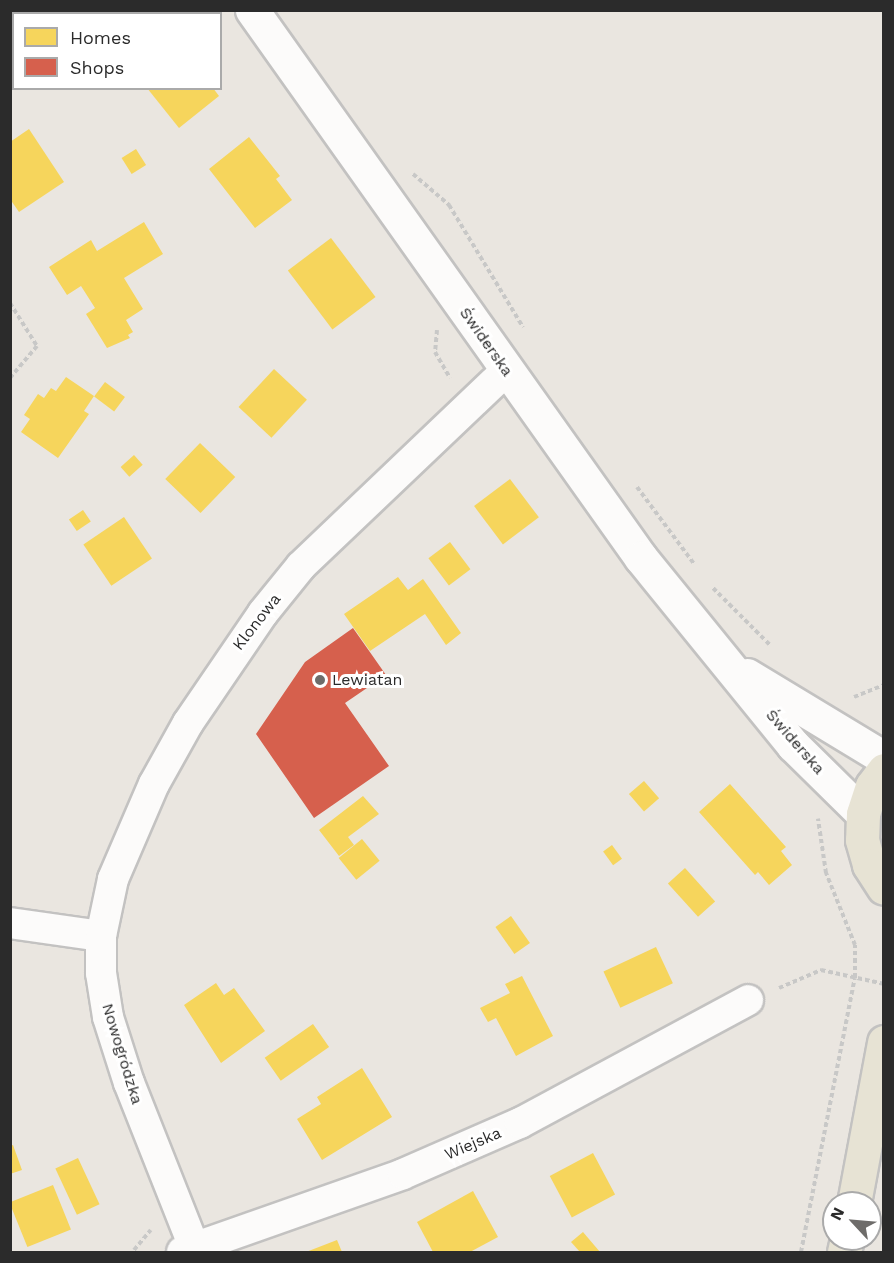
<!DOCTYPE html>
<meta charset="utf-8">
<style>
body{margin:0}
#map{position:relative;width:894px;height:1263px;overflow:hidden;background:#eae6e0;font-family:"Work Sans",sans-serif}
div>[style]{position:absolute}
.homes>*{inset:0;background:#f6d55c;transform-origin:0 0}
.shops>*{inset:0;background:#d6604d}
.path>*{height:4px;margin-top:-2px;transform-origin:0;background:repeating-linear-gradient(90deg,#c8c8c7 0 4.5px,transparent 0 7.5px)}
.roads{filter:drop-shadow(2px 0 #c3c2c1) drop-shadow(-2px 0 #c3c2c1) drop-shadow(0 2px #c3c2c1) drop-shadow(0 -2px #c3c2c1)}
.minor>*{height:30px;margin:-15px;padding:0 15px;transform-origin:15px;border-radius:15px;background:#fcfbfa}
.tertiary>*{height:33px;margin:-16.5px;padding:0 16.5px;transform-origin:16.5px;border-radius:16.5px;background:#fcfbfa}
.primary>*{height:33px;margin:-16.5px;padding:0 16.5px;transform-origin:16.5px;border-radius:16.5px;background:#e7e3d4}
.dots>*{width:16px;height:16px;translate:-50% -50%;box-sizing:border-box;border:3px solid #fff;border-radius:50%}
span{translate:-50% -50%;white-space:nowrap;text-align:center;line-height:1.15;-webkit-text-stroke:6px #fff;paint-order:stroke}
.street-label{font-size:16px;color:#2b2b2b}
.poi-label{font-size:16px;color:#2b2b2b}
.left{translate:0 -50%;text-align:left}
.frame{position:absolute;inset:0;border:12px solid #2b2b2b;pointer-events:none}
.legend{position:absolute;left:12px;top:12px;width:210px;height:78px;box-sizing:border-box;background:#fff;border:2px solid #aaa;margin:0;padding:8px 10px;list-style:none;font-size:18px;color:#2b2b2b}
.legend li{display:flex;align-items:center;gap:12px;height:30px}
.legend b{width:30px;border:2px solid #aaa}
.north{position:absolute;left:822px;top:1191px;width:60px;height:60px;box-sizing:border-box;background:#fff;border:2px solid #aaa;border-radius:50%;rotate:296deg;font-size:16px;font-weight:700;line-height:24px;text-align:center;color:#2b2b2b}
.north::after{content:'';display:block;margin:auto;width:21px;height:27px;background:#6e6c6a;clip-path:polygon(50% 0,100% 100%,50% 72%,0 100%)}
</style>
<div id="map">
<div class="homes">
<i style="left:80px;top:10px;width:67px;height:4px"></i>
<i style="clip-path:polygon(147px 88px,213px 88px,219px 96px,179px 128px)"></i>
<i style="clip-path:polygon(29px 129px,64px 182px,19px 212px,10px 199px,10px 142px)"></i>
<i style="clip-path:polygon(249px 137px,280px 176px,276px 179px,292px 200px,255px 228px,209px 169px)"></i>
<i style="left:136px;top:149px;width:19px;height:17px;rotate:58deg"></i>
<i style="clip-path:polygon(144px 222px,163px 254px,124px 278px,143px 309px,126px 320px,133px 332px,128px 335px,130px 338px,107px 348px,86px 314px,95px 308px,81px 286px,67px 295px,49px 267px,91px 240px,97px 251px)"></i>
<i style="left:331px;top:238px;width:74px;height:54px;rotate:53deg"></i>
<i style="left:274px;top:369px;width:45px;height:52px;rotate:43deg"></i>
<i style="clip-path:polygon(66px 377px,94px 396px,84px 411px,89px 414px,58px 458px,21px 432px,30px 419px,24px 415px,38px 394px,44px 398px,51px 388px,56px 391px)"></i>
<i style="left:105px;top:382px;width:25px;height:18px;rotate:37deg"></i>
<i style="left:200px;top:443px;width:49px;height:50px;rotate:44deg"></i>
<i style="left:134px;top:455px;width:13px;height:18px;rotate:48deg"></i>
<i style="left:510px;top:479px;width:48px;height:45px;rotate:53deg"></i>
<i style="left:83px;top:510px;width:14px;height:17px;rotate:56deg"></i>
<i style="left:124px;top:517px;width:50px;height:49px;rotate:56deg"></i>
<i style="left:450px;top:542px;width:34px;height:27px;rotate:53deg"></i>
<i style="clip-path:polygon(398px 577px,408px 590px,423px 579px,461px 633px,446px 645px,425px 614px,370px 651px,344px 614px)"></i>
<i style="left:644px;top:781px;width:23px;height:20px;rotate:49deg"></i>
<i style="clip-path:polygon(730px 784px,786px 847px,781px 851px,792px 865px,769px 885px,758px 872px,755px 875px,699px 812px)"></i>
<i style="clip-path:polygon(363px 796px,379px 814px,348px 837px,354px 845px,339px 856px,319px 830px)"></i>
<i style="left:362px;top:839px;width:28px;height:30px;rotate:51deg"></i>
<i style="left:612px;top:845px;width:17px;height:11px;rotate:54deg"></i>
<i style="left:685px;top:868px;width:45px;height:23px;rotate:48deg"></i>
<i style="left:511px;top:916px;width:33px;height:19px;rotate:55deg"></i>
<i style="left:656px;top:947px;width:40px;height:58px;rotate:65deg"></i>
<i style="clip-path:polygon(522px 976px,553px 1036px,516px 1056px,496px 1018px,488px 1022px,480px 1008px,510px 993px,505px 984px)"></i>
<i style="clip-path:polygon(216px 983px,224px 995px,234px 988px,265px 1031px,221px 1063px,184px 1005px)"></i>
<i style="left:313px;top:1024px;width:28px;height:59px;rotate:55deg"></i>
<i style="clip-path:polygon(362px 1068px,392px 1117px,322px 1160px,297px 1119px,321px 1104px,317px 1097px)"></i>
<i style="clip-path:polygon(13px 1145px,22px 1170px,10px 1174px,10px 1146px)"></i>
<i style="left:593px;top:1153px;width:47px;height:49px;rotate:62deg"></i>
<i style="left:78px;top:1158px;width:51px;height:25px;rotate:65deg"></i>
<i style="left:53px;top:1185px;width:48px;height:47px;rotate:68deg"></i>
<i style="clip-path:polygon(473px 1191px,498px 1237px,470px 1252px,433px 1252px,417px 1222px)"></i>
<i style="clip-path:polygon(583px 1232px,600px 1252px,580px 1252px,571px 1242px)"></i>
<i style="clip-path:polygon(337px 1240px,342px 1252px,306px 1252px)"></i>
</div>
<div class="shops">
<i style="clip-path:polygon(353px 628px,386px 675px,345px 703px,389px 766px,314px 818px,256px 734px,305px 662px)"></i>
</div>
<div class="path">
<i style="left:413px;top:174px;width:48px;rotate:40.7deg"></i>
<i style="left:449px;top:205px;width:143px;rotate:58.8deg"></i>
<i style="left:10px;top:303px;width:51px;rotate:57.9deg"></i>
<i style="left:37px;top:346px;width:42px;rotate:130.2deg"></i>
<i style="left:437px;top:330px;width:22px;rotate:95deg"></i>
<i style="left:435px;top:352px;width:30px;rotate:60deg"></i>
<i style="left:637px;top:487px;width:97px;rotate:53.4deg"></i>
<i style="left:713px;top:588px;width:82px;rotate:45deg"></i>
<i style="left:854px;top:697px;width:32px;rotate:-22deg"></i>
<i style="left:779px;top:988px;width:46px;rotate:-23.2deg"></i>
<i style="left:821px;top:970px;width:65px;rotate:12.5deg"></i>
<i style="left:134px;top:1250px;width:26px;rotate:-50deg"></i>
<i style="left:801px;top:1252px;width:279px;rotate:-78.9deg"></i>
<i style="left:855px;top:978px;width:33px;rotate:-90deg"></i>
<i style="left:855px;top:945px;width:78px;rotate:-111.9deg"></i>
<i style="left:826px;top:873px;width:55px;rotate:-98.4deg"></i>
</div>
<div class="roads">
<div class="minor">
<i style="left:10px;top:923px;width:92px;rotate:8.1deg"></i>
<i style="left:182px;top:1252px;width:234px;rotate:-19.4deg"></i>
<i style="left:403px;top:1174px;width:128px;rotate:-23.6deg"></i>
<i style="left:520px;top:1123px;width:259px;rotate:-28.3deg"></i>
<i style="left:196px;top:1252px;width:182px;rotate:-111.6deg"></i>
<i style="left:129px;top:1083px;width:69px;rotate:-107.7deg"></i>
<i style="left:108px;top:1017px;width:45px;rotate:-99deg"></i>
<i style="left:101px;top:973px;width:37px;rotate:-90deg"></i>
<i style="left:101px;top:936px;width:58px;rotate:-78.1deg"></i>
<i style="left:113px;top:879px;width:103px;rotate:-66.7deg"></i>
<i style="left:154px;top:784px;width:70px;rotate:-60.9deg"></i>
<i style="left:188px;top:723px;width:133px;rotate:-55.7deg"></i>
<i style="left:263px;top:613px;width:60px;rotate:-51deg"></i>
<i style="left:301px;top:566px;width:283px;rotate:-43.6deg"></i>
</div>
<div class="tertiary">
<i style="left:252px;top:10px;width:672px;rotate:54.63deg"></i>
<i style="left:641px;top:558px;width:241px;rotate:50.9deg"></i>
<i style="left:793px;top:745px;width:98px;rotate:44.6deg"></i>
<i style="left:747px;top:675px;width:160px;rotate:31.2deg"></i>
</div>
<div class="primary">
<i style="left:884px;top:770px;width:20px;rotate:127deg"></i>
<i style="left:872px;top:786px;width:29px;rotate:108deg"></i>
<i style="left:863px;top:814px;width:26px;rotate:92deg"></i>
<i style="left:862px;top:840px;width:26px;rotate:74deg"></i>
<i style="left:869px;top:865px;width:27px;rotate:57deg"></i>
<i style="left:854px;top:1203px;width:164px;rotate:-79.4deg"></i>
<i style="left:844px;top:1252px;width:13px;rotate:-77deg"></i>
</div>
</div>
<div class="dots">
<i style="left:320px;top:680px;background:#6e6c6a"></i>
</div>
<div class="street-label">
<span style="left:486px;top:342px;rotate:55deg">Świderska</span>
<span style="left:257px;top:622px;rotate:-52deg">Klonowa</span>
<span style="left:795px;top:742px;rotate:49deg">Świderska</span>
<span style="left:122px;top:1054px;rotate:73deg">Nowogródzka</span>
<span style="left:473px;top:1144px;rotate:-23deg">Wiejska</span>
</div>
<div class="poi-label">
<span class="left" style="left:332px;top:680px">Lewiatan</span>
</div>
<div class="frame"></div>
<ul class="legend">
<li><b style="height:16px;background:#f6d55c"></b>Homes</li>
<li><b style="height:16px;background:#d6604d"></b>Shops</li>
</ul>
<div class="north">N</div>
</div>
